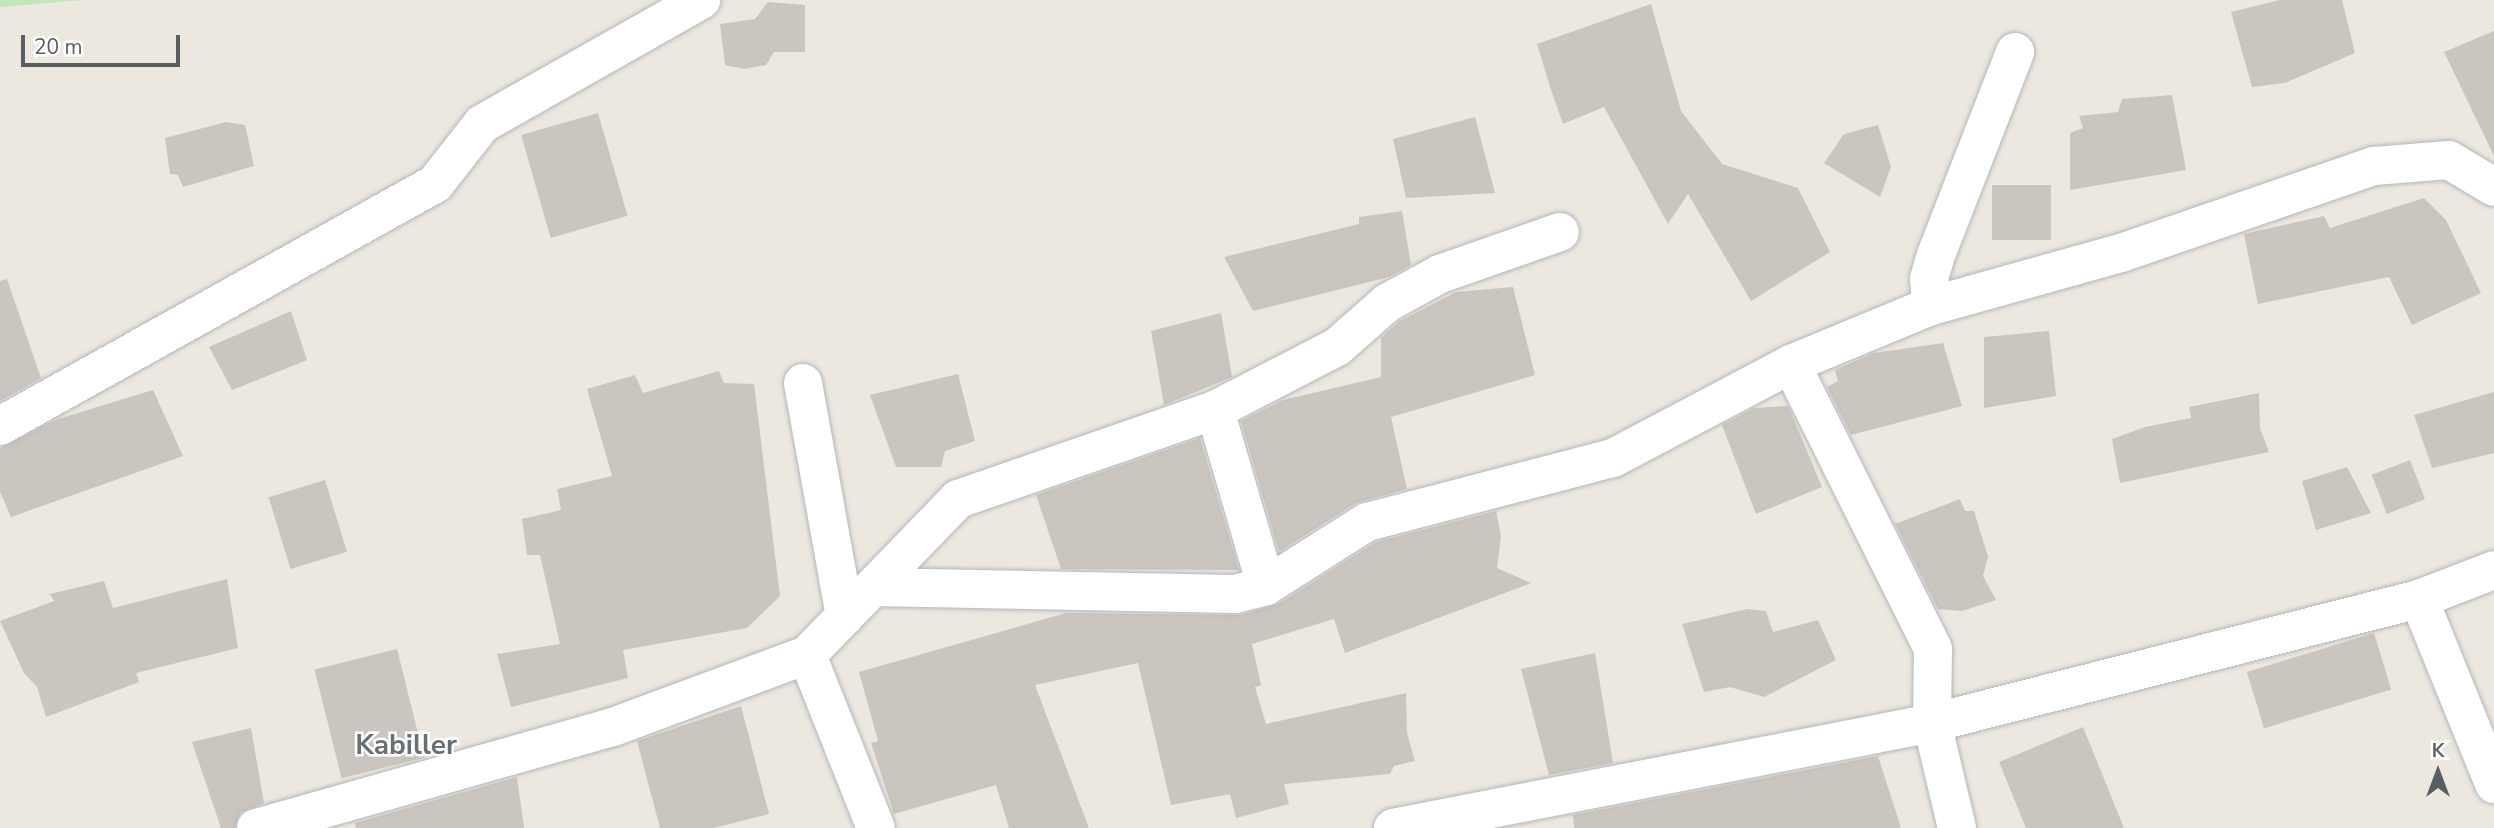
<!DOCTYPE html>
<html>
<head>
<meta charset="utf-8">
<style>
  body { margin:0 }
  #map { position:relative; width:2494px; height:828px; overflow:hidden; background:#ede8df; font-family:"Nunito Sans",sans-serif }
  div>[style] { position:absolute }
  [style*='--x'] { left:calc(var(--x)*1px); top:calc(var(--y)*1px); width:calc(var(--w)*1px); rotate:calc(var(--a)*1deg) }
  .green>* { inset:0; background:#c0e8b8 }
  .building>* { inset:0; background:#cac5be; transform-origin:0 0 }
  .roads { filter:drop-shadow(0 0 2px #b2b7bc) drop-shadow(0 0 2px #b2b7bc) }
  .minor>* { height:38px; margin:-19px; padding:0 19px; transform-origin:19px; border-radius:19px; background:#fff }
  span { translate:-50% -50%; white-space:nowrap; text-align:center; line-height:1.15; -webkit-text-stroke:5px #fff; paint-order:stroke }
  .district-label { font-size:28px; color:#697074; font-weight:700 }
  .north { position:absolute; left:2403px; top:737px; width:70px; height:70px; -webkit-text-stroke:5px #fff; paint-order:stroke; rotate:0deg; font-size:19px; font-weight:700; line-height:28px; text-align:center; color:#585e62 }
  .north::after { content:''; display:block; margin:auto; width:24px; height:32px; background:#585e62; clip-path:polygon(50% 0,100% 100%,50% 72%,0 100%) }
  .scale { position:absolute; left:21px; top:35px; width:159px; height:32px; box-sizing:border-box; border:4px solid #585e62; border-top:0; padding-left:9px; font-size:21px; line-height:24px; white-space:nowrap; color:#585e62; -webkit-text-stroke:5px #fff; paint-order:stroke }
</style>
</head>
<body>
<div id="map">
  <div class="green">
    <div style="clip-path:polygon(0 0,83px 0,0 7px)"></div>
  </div>
  <div class="building">
    <div style="clip-path:polygon(2280px 0,2342px 0,2355px 53px,2285px 83px,2252px 87px,2231px 12px)"></div>
    <div style="clip-path:polygon(768px 2px,805px 5px,805px 52px,774px 52px,766px 65px,744px 69px,725px 65px,720px 24px,755px 19px)"></div>
    <div style="clip-path:polygon(1651px 4px,1681px 111px,1722px 164px,1798px 188px,1830px 252px,1751px 301px,1688px 194px,1668px 224px,1604px 107px,1563px 124px,1551px 90px,1537px 44px)"></div>
    <div style="clip-path:polygon(2494px 31px,2494px 156px,2444px 52px)"></div>
    <div style="clip-path:polygon(2172px 95px,2186px 170px,2070px 190px,2070px 133px,2083px 128px,2079px 116px,2118px 112px,2122px 99px)"></div>
    <div style="left:598px;top:113px;width:107px;height:80px;rotate:74deg"></div>
    <div style="clip-path:polygon(1475px 117px,1495px 193px,1406px 198px,1393px 139px)"></div>
    <div style="clip-path:polygon(226px 122px,245px 125px,254px 166px,183px 187px,178px 175px,170px 174px,165px 138px)"></div>
    <div style="clip-path:polygon(1878px 125px,1891px 167px,1880px 197px,1824px 163px,1844px 134px)"></div>
    <div style="left:2051px;top:185px;width:55px;height:59px;rotate:90deg"></div>
    <div style="clip-path:polygon(2424px 198px,2446px 220px,2481px 293px,2412px 325px,2389px 277px,2258px 304px,2244px 234px,2324px 216px,2330px 228px)"></div>
    <div style="clip-path:polygon(1402px 211px,1411px 265px,1389px 277px,1253px 311px,1224px 257px,1359px 224px,1359px 217px)"></div>
    <div style="clip-path:polygon(7px 279px,41px 378px,0 401px,0 281px)"></div>
    <div style="clip-path:polygon(1513px 287px,1535px 375px,1391px 417px,1407px 489px,1356px 503px,1279px 552px,1241px 421px,1283px 400px,1381px 377px,1381px 338px,1400px 321px,1456px 292px)"></div>
    <div style="clip-path:polygon(291px 311px,307px 360px,232px 390px,209px 347px)"></div>
    <div style="clip-path:polygon(1221px 313px,1232px 377px,1164px 405px,1151px 331px)"></div>
    <div style="clip-path:polygon(2049px 331px,2056px 396px,1984px 408px,1984px 337px)"></div>
    <div style="clip-path:polygon(1943px 343px,1962px 406px,1851px 435px,1827px 387px,1838px 381px,1835px 370px,1874px 353px)"></div>
    <div style="clip-path:polygon(719px 371px,724px 383px,754px 384px,780px 596px,747px 628px,623px 650px,628px 678px,511px 707px,497px 654px,560px 644px,540px 555px,527px 555px,522px 519px,561px 510px,557px 489px,612px 476px,587px 389px,635px 375px,643px 393px)"></div>
    <div style="clip-path:polygon(958px 374px,975px 441px,945px 451px,941px 467px,896px 467px,870px 395px)"></div>
    <div style="clip-path:polygon(153px 390px,183px 456px,11px 517px,0 492px,0 448px,55px 420px)"></div>
    <div style="clip-path:polygon(2494px 392px,2494px 453px,2432px 468px,2414px 415px)"></div>
    <div style="clip-path:polygon(2259px 393px,2260px 428px,2269px 452px,2120px 483px,2112px 439px,2145px 427px,2191px 418px,2189px 407px)"></div>
    <div style="clip-path:polygon(1788px 406px,1822px 487px,1756px 514px,1722px 425px,1754px 408px)"></div>
    <div style="clip-path:polygon(1200px 438px,1239px 570px,1061px 569px,1036px 495px)"></div>
    <div style="left:2410px;top:460px;width:42px;height:41px;rotate:69deg"></div>
    <div style="clip-path:polygon(2347px 467px,2371px 513px,2316px 530px,2302px 481px)"></div>
    <div style="left:325px;top:480px;width:75px;height:59px;rotate:73deg"></div>
    <div style="clip-path:polygon(1960px 499px,1965px 511px,1974px 511px,1988px 557px,1983px 576px,1996px 600px,1962px 611px,1938px 609px,1895px 524px)"></div>
    <div style="clip-path:polygon(1496px 511px,1501px 536px,1497px 568px,1531px 583px,1345px 653px,1334px 619px,1252px 644px,1261px 685px,1255px 687px,1266px 724px,1406px 693px,1407px 733px,1415px 761px,1394px 766px,1390px 774px,1284px 784px,1289px 804px,1236px 818px,1230px 794px,1171px 805px,1138px 663px,1035px 685px,1089px 828px,1009px 828px,996px 785px,894px 814px,871px 743px,878px 741px,859px 672px,1066px 613px,1240px 615px,1278px 604px,1376px 542px)"></div>
    <div style="clip-path:polygon(227px 579px,238px 648px,136px 673px,139px 682px,46px 717px,37px 687px,24px 673px,0 621px,54px 601px,50px 594px,104px 581px,113px 608px)"></div>
    <div style="clip-path:polygon(1747px 609px,1766px 611px,1773px 632px,1818px 620px,1836px 660px,1764px 697px,1730px 687px,1704px 692px,1682px 624px)"></div>
    <div style="left:2374px;top:633px;width:59px;height:133px;rotate:73deg"></div>
    <div style="left:397px;top:649px;width:112px;height:85px;rotate:76deg"></div>
    <div style="clip-path:polygon(1595px 653px,1613px 763px,1549px 775px,1521px 669px)"></div>
    <div style="clip-path:polygon(741px 706px,769px 814px,714px 828px,660px 828px,637px 741px)"></div>
    <div style="clip-path:polygon(2083px 727px,2124px 828px,2026px 828px,1999px 762px)"></div>
    <div style="clip-path:polygon(251px 728px,264px 803px,241px 812px,235px 828px,221px 828px,192px 742px)"></div>
    <div style="clip-path:polygon(1878px 756px,1901px 828px,1574px 828px,1573px 815px)"></div>
    <div style="clip-path:polygon(517px 777px,524px 828px,356px 828px,355px 823px)"></div>
  </div>
  <div class="roads">
    <div class="minor">
      <div style="--x:1931;--y:306;--w:27;--a:-94"></div>
      <div style="--x:1929;--y:279;--w:25;--a:-74"></div>
      <div style="--x:1936;--y:255;--w:218;--a:-68.7"></div>
      <div style="--x:1791;--y:364;--w:318;--a:63.5"></div>
      <div style="--x:1933;--y:649;--w:74;--a:90.8"></div>
      <div style="--x:1932;--y:723;--w:108;--a:76.6"></div>
      <div style="--x:803;--y:383;--w:237;--a:79.8"></div>
      <div style="--x:1215;--y:410;--w:137;--a:-27.3"></div>
      <div style="--x:1337;--y:347;--w:67;--a:-41.3"></div>
      <div style="--x:1387;--y:303;--w:60;--a:-28.7"></div>
      <div style="--x:1440;--y:274;--w:127;--a:-19.3"></div>
      <div style="--x:0;--y:426;--w:498;--a:-29.1"></div>
      <div style="--x:435;--y:184;--w:76;--a:-51.9"></div>
      <div style="--x:482;--y:124;--w:252;--a:-29.5"></div>
      <div style="--x:873;--y:587;--w:362;--a:1.1"></div>
      <div style="--x:1235;--y:594;--w:32;--a:-14"></div>
      <div style="--x:2419;--y:599;--w:200;--a:67.9"></div>
      <div style="--x:807;--y:655;--w:186;--a:68.3"></div>
      <div style="--x:256;--y:828;--w:371;--a:-15.8"></div>
      <div style="--x:613;--y:727;--w:207;--a:-20.4"></div>
      <div style="--x:807;--y:655;--w:217;--a:-45.9"></div>
      <div style="--x:958;--y:499;--w:272;--a:-19.1"></div>
      <div style="--x:1215;--y:410;--w:183;--a:73.8"></div>
      <div style="--x:1266;--y:586;--w:120;--a:-32.4"></div>
      <div style="--x:1367;--y:522;--w:254;--a:-14.6"></div>
      <div style="--x:1613;--y:458;--w:201;--a:-27.8"></div>
      <div style="--x:1791;--y:364;--w:152;--a:-22.5"></div>
      <div style="--x:1931;--y:306;--w:197;--a:-15.6"></div>
      <div style="--x:2121;--y:253;--w:268;--a:-19"></div>
      <div style="--x:2374;--y:166;--w:75;--a:-4.6"></div>
      <div style="--x:2449;--y:160;--w:52;--a:31"></div>
      <div style="--x:1393;--y:828;--w:549;--a:-11.02"></div>
      <div style="--x:1932;--y:723;--w:503;--a:-14.29"></div>
      <div style="--x:2419;--y:599;--w:80;--a:-21.1"></div>
    </div>
  </div>
  <div class="district-label">
    <span style="left:406px;top:745px">Kabiller</span>
  </div>
  <div class="north">K</div>
  <div class="scale">20 m</div>
</div>
</body>
</html>
